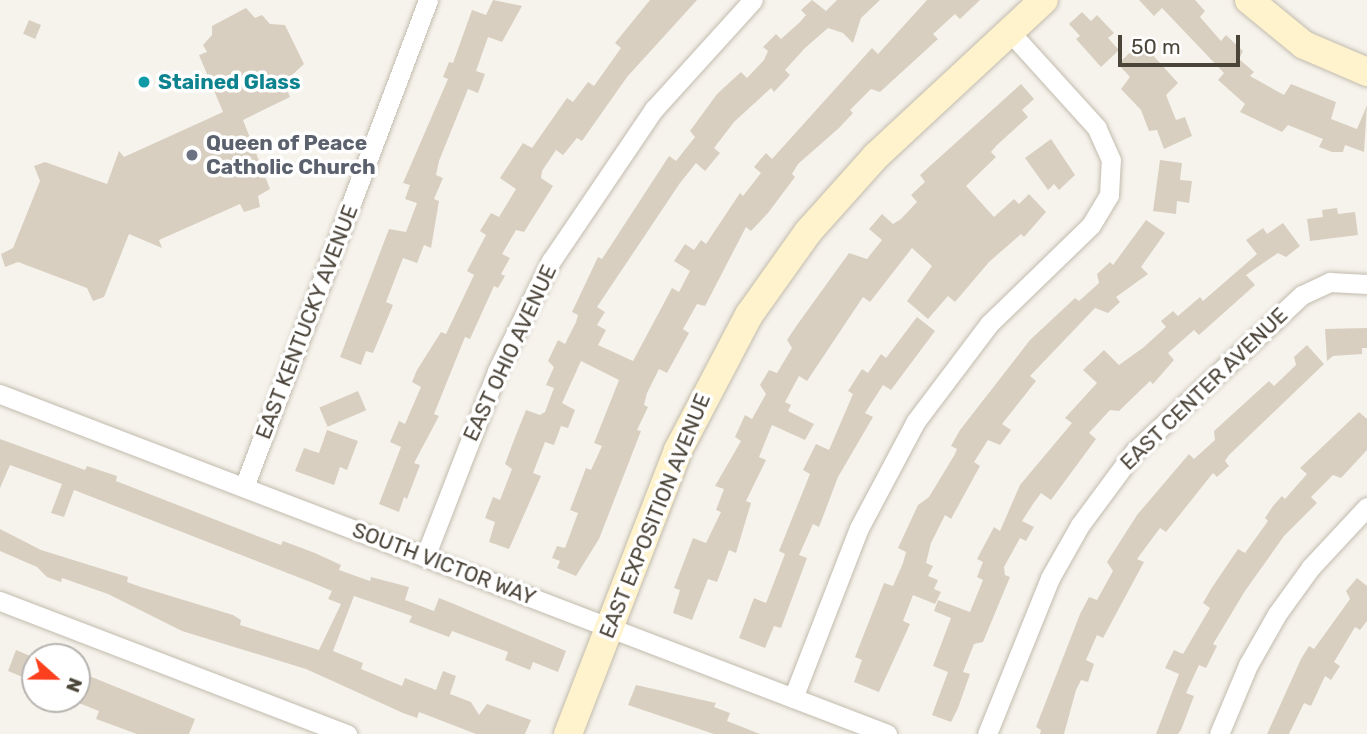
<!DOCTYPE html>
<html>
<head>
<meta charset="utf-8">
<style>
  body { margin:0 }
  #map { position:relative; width:1367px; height:734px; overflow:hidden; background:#f6f3ec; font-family:Rubik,sans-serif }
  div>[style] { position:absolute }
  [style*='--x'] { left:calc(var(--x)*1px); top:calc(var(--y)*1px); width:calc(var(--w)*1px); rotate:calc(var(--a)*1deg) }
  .building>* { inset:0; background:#d8cfc1; transform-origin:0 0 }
  .roads { filter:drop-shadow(0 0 2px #c2bbae) drop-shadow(0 0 2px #c2bbae) }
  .street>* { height:19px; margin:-9.5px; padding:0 9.5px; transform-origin:9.5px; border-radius:9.5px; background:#fff }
  .secondary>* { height:28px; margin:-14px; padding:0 14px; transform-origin:14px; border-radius:14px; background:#fff3cd }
  .dots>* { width:19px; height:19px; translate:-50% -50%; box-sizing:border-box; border:4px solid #fff; border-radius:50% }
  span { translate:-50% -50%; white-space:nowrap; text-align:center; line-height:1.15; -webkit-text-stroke:7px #fff; paint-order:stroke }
  .culture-label { font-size:21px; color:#0d838f; font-weight:700 }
  .left { translate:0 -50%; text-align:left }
  .worship-label { font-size:21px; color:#5b616d; font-weight:700 }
  .street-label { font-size:21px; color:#4b4439 }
  .north { position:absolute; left:21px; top:643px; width:70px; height:70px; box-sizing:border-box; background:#fff; border:2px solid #b7b4b0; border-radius:50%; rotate:111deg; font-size:19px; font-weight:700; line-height:28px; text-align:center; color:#4b4439 }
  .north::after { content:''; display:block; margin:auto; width:24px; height:32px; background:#fc3f1d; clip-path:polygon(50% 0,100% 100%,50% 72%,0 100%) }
  .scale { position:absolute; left:1118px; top:35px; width:122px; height:32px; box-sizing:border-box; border:4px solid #4b4439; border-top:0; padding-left:9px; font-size:21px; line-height:24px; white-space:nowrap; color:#4b4439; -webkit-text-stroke:5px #fff; paint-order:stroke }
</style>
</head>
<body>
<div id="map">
  <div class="building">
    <div style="clip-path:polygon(493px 0,522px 6px,502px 42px,488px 37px,476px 71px,485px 74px,478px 93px,468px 89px,439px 161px,436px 175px,443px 178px,434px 199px,439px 201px,431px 248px,424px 245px,417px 263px,403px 258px,386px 302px,393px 305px,373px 353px,366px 351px,361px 365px,340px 357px,389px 229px,406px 232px,417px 203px,405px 199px,410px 185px,403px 183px,448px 79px,443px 77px,449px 62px,453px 63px,472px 10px,486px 15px)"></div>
    <div style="clip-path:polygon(650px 0,697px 0,627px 77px,582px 141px,577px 138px,563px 155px,556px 150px,542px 171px,541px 178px,553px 186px,524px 232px,516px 230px,502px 254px,510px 258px,501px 274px,505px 276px,498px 288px,494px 286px,470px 339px,465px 337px,434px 414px,439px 416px,414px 463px,420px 465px,407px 499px,404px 497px,399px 512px,379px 504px,401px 447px,390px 442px,399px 421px,405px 424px,421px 387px,412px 382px,417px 370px,441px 332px,446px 334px,474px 275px,467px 271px,486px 235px,480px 231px,491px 213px,499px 217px,516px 189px,500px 178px,523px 143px,532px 148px,567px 98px,573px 102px,588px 82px,594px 86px,621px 48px,615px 43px)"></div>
    <div style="clip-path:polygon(812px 0,826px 11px,837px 0,880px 0,861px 18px,853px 43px,843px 33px,828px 28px,805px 48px,785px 70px,790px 75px,774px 92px,771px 88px,734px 122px,714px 148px,720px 153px,705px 171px,696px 163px,680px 183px,597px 307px,605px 312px,597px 325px,606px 330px,598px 345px,633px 361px,672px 288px,679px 292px,690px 271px,674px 261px,685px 244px,694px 250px,701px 240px,706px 244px,740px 193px,743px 196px,761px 173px,754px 167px,766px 153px,772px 159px,872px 48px,878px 54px,927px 0,980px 0,960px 19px,955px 14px,933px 34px,938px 39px,880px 92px,871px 89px,850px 110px,853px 113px,839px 128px,798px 164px,792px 174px,795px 177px,768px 213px,751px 231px,746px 227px,705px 306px,697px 304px,683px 329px,689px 333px,667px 373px,659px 369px,647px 393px,644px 405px,648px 407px,637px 430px,641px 431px,599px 539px,576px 576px,557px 568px,560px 561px,552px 558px,557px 546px,565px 548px,578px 513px,570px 510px,586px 468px,591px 470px,602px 446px,594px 443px,619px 380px,581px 361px,562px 403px,575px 410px,568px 428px,561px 426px,554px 445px,545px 442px,533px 473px,541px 476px,509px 549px,489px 542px,495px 522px,485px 518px,493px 497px,500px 500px,512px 469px,505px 464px,514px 440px,526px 410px,540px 415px,545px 412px,554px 388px,546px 385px,554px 367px,548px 361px,558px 340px,565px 344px,576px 322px,578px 315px,572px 312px,598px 257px,602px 259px,669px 156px,676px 161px,695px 137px,690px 131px,717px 94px,741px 72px,747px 78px,764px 60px,768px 51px,763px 47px,776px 34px,781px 39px,800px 22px,806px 15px,801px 10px)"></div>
    <div style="clip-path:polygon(1139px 0,1195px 0,1205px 11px,1200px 17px,1221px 41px,1226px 35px,1243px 51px,1239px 59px,1254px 72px,1250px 76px,1284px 95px,1291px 84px,1336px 102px,1331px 119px,1357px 129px,1367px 105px,1364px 152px,1345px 145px,1343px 152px,1332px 152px,1319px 147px,1323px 139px,1288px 125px,1282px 132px,1240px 112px,1245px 104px,1218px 80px,1224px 73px,1162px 8px,1154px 16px)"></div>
    <div style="clip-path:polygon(246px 8px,255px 18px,262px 15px,270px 24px,285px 25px,304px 64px,292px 75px,296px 82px,287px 90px,290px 97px,243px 120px,270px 189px,258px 196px,260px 207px,244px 212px,240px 204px,159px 240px,162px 248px,129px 234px,104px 297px,93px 301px,87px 288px,18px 262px,5px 267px,1px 254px,13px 248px,40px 181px,34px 166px,45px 162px,107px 184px,119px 151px,124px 157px,223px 112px,199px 55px,207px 52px,203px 45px,212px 35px,212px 26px)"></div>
    <div style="clip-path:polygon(1082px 12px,1091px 21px,1097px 15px,1114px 33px,1108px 38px,1119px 50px,1101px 67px,1076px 39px,1080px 36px,1069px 24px)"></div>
    <div style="left:29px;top:20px;width:13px;height:15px;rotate:23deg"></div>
    <div style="clip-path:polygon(1141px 42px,1178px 83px,1166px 95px,1176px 120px,1185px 117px,1192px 136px,1164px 149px,1157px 130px,1149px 131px,1141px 110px,1121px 89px,1130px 77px,1118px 64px)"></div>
    <div style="clip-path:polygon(1021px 84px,1034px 99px,1022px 110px,1028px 117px,997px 145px,991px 152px,996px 157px,966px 186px,994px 217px,1014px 199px,1019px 204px,1029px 194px,1046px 212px,1024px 237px,1021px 234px,989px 262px,955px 302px,948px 296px,928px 319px,907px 301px,932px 266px,912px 248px,870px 302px,863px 297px,807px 381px,799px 376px,785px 402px,791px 405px,788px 411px,814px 424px,805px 440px,772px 425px,759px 457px,766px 460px,746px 501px,751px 503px,736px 553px,729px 550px,717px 582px,708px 579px,692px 620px,673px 613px,680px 590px,674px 588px,693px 538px,706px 543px,721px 512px,716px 510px,724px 489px,715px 486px,741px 441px,735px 437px,745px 415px,752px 419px,766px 394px,760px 385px,769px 370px,777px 373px,792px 348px,787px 340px,797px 325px,849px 253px,867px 259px,882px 240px,869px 229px,882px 214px,893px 224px,901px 219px,917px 202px,911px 195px,925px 182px,920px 175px)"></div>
    <div style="clip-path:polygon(1051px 139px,1075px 175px,1059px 190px,1054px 184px,1048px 190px,1025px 158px)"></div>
    <div style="clip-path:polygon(1160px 160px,1182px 163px,1180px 180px,1192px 181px,1189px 203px,1177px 201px,1176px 214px,1153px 211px)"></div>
    <div style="clip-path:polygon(1337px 208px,1338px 214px,1355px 212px,1358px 235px,1310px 241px,1307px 219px,1323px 217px,1322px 210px)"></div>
    <div style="clip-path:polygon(1146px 220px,1165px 233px,1141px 267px,1148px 274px,1116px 297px,1120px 302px,1108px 313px,1095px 308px,1030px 376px,1036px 381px,1002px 424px,1011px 430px,1000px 445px,988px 440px,974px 462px,980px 466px,951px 519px,945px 515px,931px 543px,926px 563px,933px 566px,928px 576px,938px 580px,934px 589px,941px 592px,935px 604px,913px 595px,903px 621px,910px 624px,879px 692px,854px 682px,862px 660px,855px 657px,884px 583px,893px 586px,903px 563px,906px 552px,898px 548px,918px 505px,929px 497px,955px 454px,957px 449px,951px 446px,960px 430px,1030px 340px,1075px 298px,1079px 301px,1099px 283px,1097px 274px,1110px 262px,1113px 265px)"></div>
    <div style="clip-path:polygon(1283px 223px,1300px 246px,1286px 257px,1278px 253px,1246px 275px,1255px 285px,1199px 335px,1194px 330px,1168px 353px,1174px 360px,1153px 384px,1150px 381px,1119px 411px,1110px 410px,1089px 433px,1096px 439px,1051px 500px,1041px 493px,1033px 504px,1022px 521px,1034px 527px,1026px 541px,1020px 538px,1004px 567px,1005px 575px,1010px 577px,983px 642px,974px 644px,963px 672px,970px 674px,958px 708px,951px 722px,932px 715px,948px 672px,933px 666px,951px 618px,934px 611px,938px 600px,970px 612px,983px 580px,977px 577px,983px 562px,977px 559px,994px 527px,1000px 531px,1020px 485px,1072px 423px,1065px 418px,1097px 383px,1083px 370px,1104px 350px,1119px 365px,1144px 347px,1166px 327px,1161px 321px,1173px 311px,1178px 316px,1200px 297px,1203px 301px,1257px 254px,1246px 240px,1263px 228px,1267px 234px)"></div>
    <div style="clip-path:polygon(917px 317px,935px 331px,891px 390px,883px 385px,865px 413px,873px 417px,838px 477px,819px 527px,813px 524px,799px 555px,807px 558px,781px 628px,774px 626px,765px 648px,739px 638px,754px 598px,766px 603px,785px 554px,779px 551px,810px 474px,803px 470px,816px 444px,829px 450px,853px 394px,848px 391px,862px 369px,868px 373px,881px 354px,886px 358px)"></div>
    <div style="clip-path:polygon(1367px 328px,1367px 348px,1362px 348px,1362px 354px,1333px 356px,1327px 361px,1325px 329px)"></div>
    <div style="clip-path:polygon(1307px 345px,1324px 364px,1229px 455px,1225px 461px,1229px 466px,1217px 477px,1213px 473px,1166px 532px,1160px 528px,1137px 559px,1144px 562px,1103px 638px,1097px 635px,1086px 660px,1094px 664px,1088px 682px,1081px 680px,1076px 690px,1064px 734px,1040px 734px,1041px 730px,1036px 727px,1080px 614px,1089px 597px,1097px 600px,1113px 571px,1107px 562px,1137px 515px,1189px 454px,1194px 459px,1215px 440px,1214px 431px,1269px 381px,1274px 386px,1296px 365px,1294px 357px)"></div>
    <div style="left:358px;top:391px;width:21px;height:42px;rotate:67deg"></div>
    <div style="clip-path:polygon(1359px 412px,1367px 419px,1367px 450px,1341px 478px,1333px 475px,1311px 497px,1317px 503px,1284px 536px,1245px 591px,1213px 644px,1217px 646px,1206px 668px,1199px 665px,1186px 693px,1194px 696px,1181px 730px,1178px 734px,1156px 734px,1179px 674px,1165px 668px,1174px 650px,1183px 654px,1210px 608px,1203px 603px,1211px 589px,1238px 549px,1245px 553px,1268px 521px,1265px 518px,1273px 506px,1282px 496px,1285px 499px,1307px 474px,1300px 468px)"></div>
    <div style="clip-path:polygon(327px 430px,358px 441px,347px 470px,340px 467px,334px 485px,295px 471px,304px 448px,319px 453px)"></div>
    <div style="clip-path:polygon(0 439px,85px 470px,87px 466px,117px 476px,116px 481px,270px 541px,281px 545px,283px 541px,315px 553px,341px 565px,339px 570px,370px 581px,371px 577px,409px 587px,405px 600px,434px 611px,439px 598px,454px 604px,566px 651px,558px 672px,533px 662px,530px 670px,505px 660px,508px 652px,452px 631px,449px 637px,409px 622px,412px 616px,354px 596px,333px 651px,363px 663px,361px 669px,402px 686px,405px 678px,436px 690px,443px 671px,456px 676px,450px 694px,471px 702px,479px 715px,487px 704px,531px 720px,525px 734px,476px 734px,419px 712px,417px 718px,403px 713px,306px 669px,182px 631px,108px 594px,62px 578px,61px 582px,47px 577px,37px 567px,0 551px,0 529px,41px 550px,128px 577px,127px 582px,141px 587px,233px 615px,241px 620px,240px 625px,319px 650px,341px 604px,328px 599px,332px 591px,313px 583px,74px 490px,64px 517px,51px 513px,62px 484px,10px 465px,0 488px)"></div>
    <div style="clip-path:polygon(1357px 578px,1367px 586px,1367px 621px,1360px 630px,1355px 627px,1334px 662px,1340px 666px,1331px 680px,1325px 676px,1311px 706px,1304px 703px,1289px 734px,1267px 734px,1301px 659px,1309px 646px,1314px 649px,1350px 599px,1346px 591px)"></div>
    <div style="clip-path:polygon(16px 650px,35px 658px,35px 682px,8px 671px)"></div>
    <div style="clip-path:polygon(77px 671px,195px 719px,189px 734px,137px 734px,96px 719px,99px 711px,71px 700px,79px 699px)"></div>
    <div style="clip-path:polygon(636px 685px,716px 703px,714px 707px,730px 713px,727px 721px,760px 734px,714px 734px,628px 705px)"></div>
  </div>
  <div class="roads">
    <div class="street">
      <div style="--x:0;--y:394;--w:950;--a:20.97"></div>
      <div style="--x:244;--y:487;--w:521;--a:-69.3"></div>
      <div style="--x:425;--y:557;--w:199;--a:-68.8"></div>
      <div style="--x:497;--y:371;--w:123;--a:-63.9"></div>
      <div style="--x:551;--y:261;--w:184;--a:-55.9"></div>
      <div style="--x:654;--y:109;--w:147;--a:-47.8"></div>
      <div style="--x:0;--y:601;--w:372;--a:21"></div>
      <div style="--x:793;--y:698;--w:182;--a:-68.8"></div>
      <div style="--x:859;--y:528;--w:121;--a:-62"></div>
      <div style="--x:916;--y:421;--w:121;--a:-53"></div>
      <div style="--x:989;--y:324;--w:142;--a:-44.1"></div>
      <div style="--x:1091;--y:225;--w:35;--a:-59"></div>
      <div style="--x:1109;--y:195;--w:35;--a:-87"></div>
      <div style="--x:1111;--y:160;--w:35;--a:-114"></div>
      <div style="--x:1097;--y:128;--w:131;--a:-132.2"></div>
      <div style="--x:987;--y:734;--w:168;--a:-68"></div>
      <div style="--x:1050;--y:578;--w:61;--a:-60.5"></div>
      <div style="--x:1080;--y:525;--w:91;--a:-53.5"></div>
      <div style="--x:1134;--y:452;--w:230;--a:-43.1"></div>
      <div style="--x:1302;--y:295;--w:31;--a:-25"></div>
      <div style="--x:1330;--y:282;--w:37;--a:3"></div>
      <div style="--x:1219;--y:734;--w:75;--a:-67.2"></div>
      <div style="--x:1248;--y:665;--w:59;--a:-60.4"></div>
      <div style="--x:1277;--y:614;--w:58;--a:-54.1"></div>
      <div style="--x:1311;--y:567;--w:82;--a:-47"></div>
    </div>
    <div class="secondary">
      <div style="--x:1249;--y:0;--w:71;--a:39.3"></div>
      <div style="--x:1304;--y:45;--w:69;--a:23.2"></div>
      <div style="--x:568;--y:734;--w:305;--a:-68.8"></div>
      <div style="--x:678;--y:450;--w:153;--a:-62.3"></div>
      <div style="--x:749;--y:315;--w:102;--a:-54.6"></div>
      <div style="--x:808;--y:232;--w:102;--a:-48.2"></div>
      <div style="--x:876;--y:156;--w:229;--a:-42.9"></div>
    </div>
  </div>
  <div class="dots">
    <div style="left:144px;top:82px;background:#0f9aa8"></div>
    <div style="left:192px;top:155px;background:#6b7280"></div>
  </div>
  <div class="culture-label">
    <span class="left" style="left:158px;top:82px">Stained Glass</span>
  </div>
  <div class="worship-label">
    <span class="left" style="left:206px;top:155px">Queen of Peace<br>Catholic Church</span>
  </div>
  <div class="street-label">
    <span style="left:307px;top:322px;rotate:-69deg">EAST KENTUCKY AVENUE</span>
    <span style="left:510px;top:353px;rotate:-65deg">EAST OHIO AVENUE</span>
    <span style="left:1204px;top:389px;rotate:-44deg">EAST CENTER AVENUE</span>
    <span style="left:655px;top:516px;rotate:-68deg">EAST EXPOSITION AVENUE</span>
    <span style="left:444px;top:564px;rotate:21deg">SOUTH VICTOR WAY</span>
  </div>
  <div class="north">N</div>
  <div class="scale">50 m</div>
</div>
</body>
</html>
